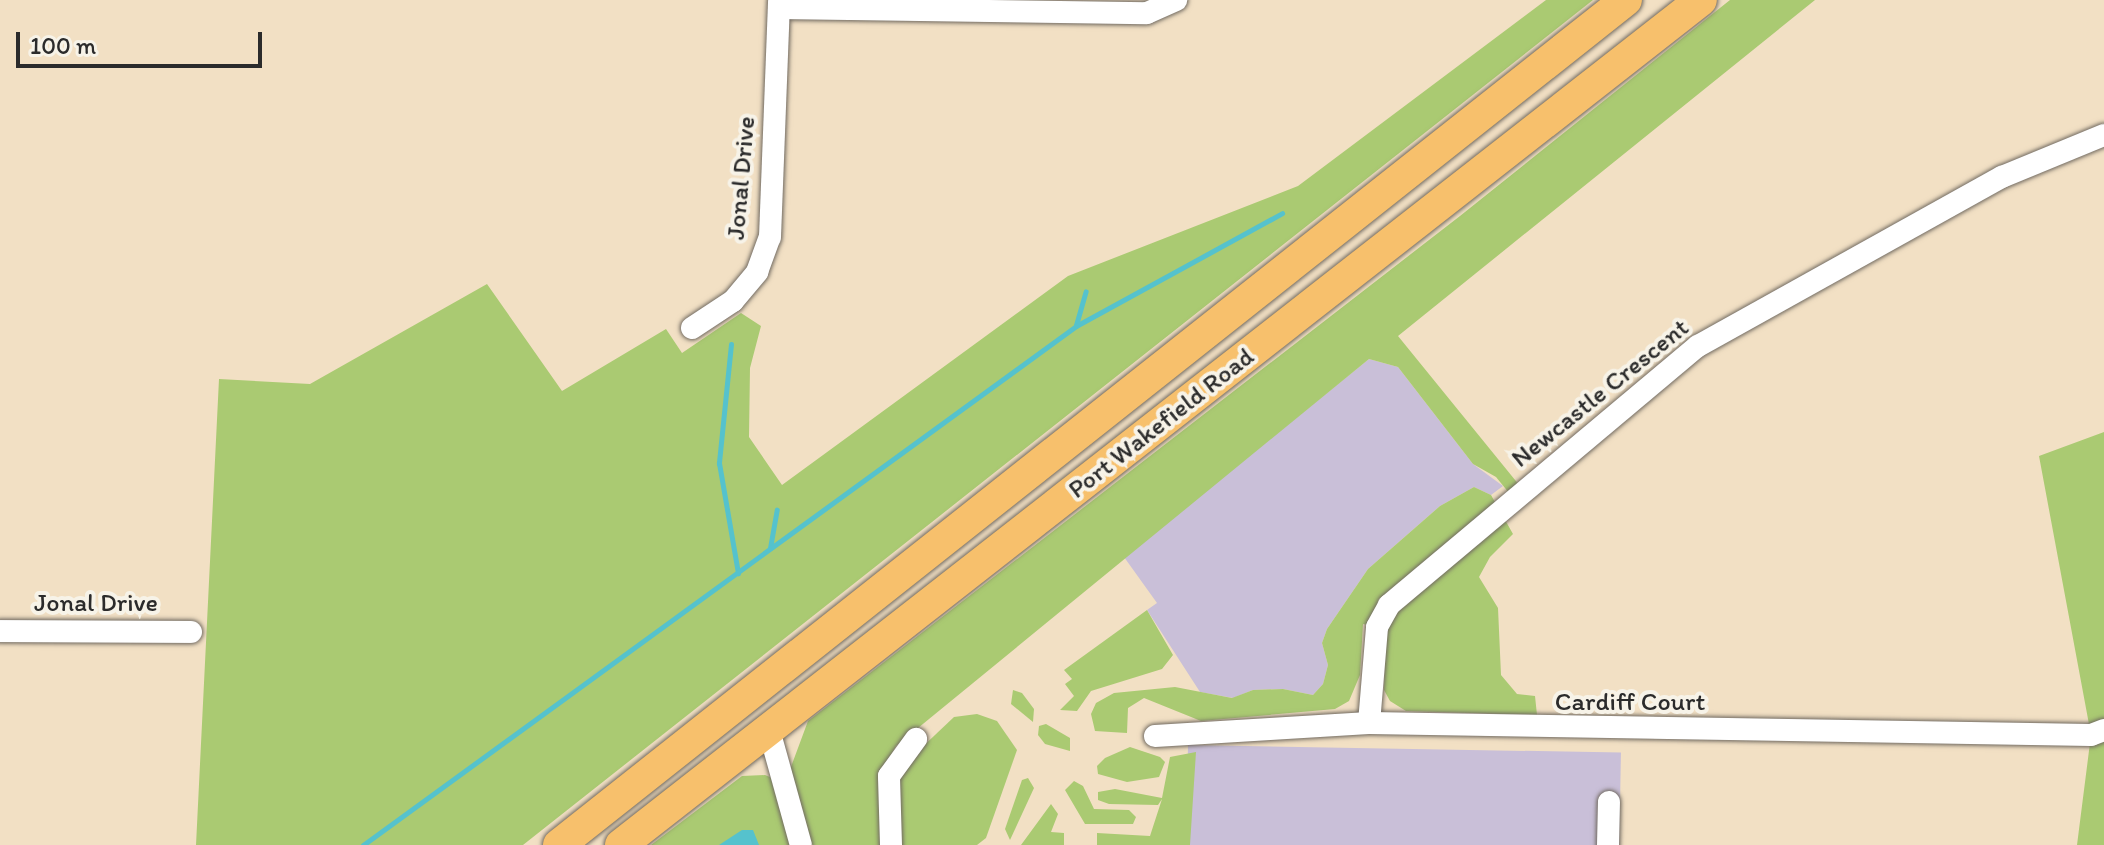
<!DOCTYPE html>
<html>
<head>
<meta charset="utf-8">
<style>
  body { margin:0 }
  #map { position:relative; width:2104px; height:845px; overflow:hidden; background:#f2e0c4; font-family:Itim,sans-serif }
  div>[style] { position:absolute }
  [style*='--x'] { left:calc(var(--x)*1px); top:calc(var(--y)*1px); width:calc(var(--w)*1px); rotate:calc(var(--a)*1deg) }
  .industrial>* { inset:0; background:#c9bfd8; transform-origin:0 0 }
  .green>* { inset:0; background:#aaca72 }
  .water>* { inset:0; background:#55c2cd }
  .stream>* { height:5px; margin:-2.5px; padding:0 2.5px; transform-origin:2.5px; border-radius:2.5px; background:#55c2cd }
  .roads { filter:drop-shadow(0 0 2px #716a61) drop-shadow(0 0 2px #716a61) }
  .minor>* { height:22px; margin:-11px; padding:0 11px; transform-origin:11px; border-radius:11px; background:#fff }
  .highway>* { height:32px; margin:-16px; padding:0 16px; transform-origin:16px; border-radius:16px; background:#f7c06c }
  span { translate:-50% -50%; white-space:nowrap; text-align:center; line-height:1.15; -webkit-text-stroke:8px #f7f3e8; paint-order:stroke }
  .street-label { font-size:26px; color:#2b2b2b }
  .scale { position:absolute; left:16px; top:32px; width:246px; height:36px; box-sizing:border-box; border:4px solid #2b2b2b; border-top:0; padding-left:10px; font-size:24px; line-height:28px; white-space:nowrap; color:#2b2b2b; -webkit-text-stroke:6px #f7f3e8; paint-order:stroke }
</style>
</head>
<body>
<div id="map">
  <div class="industrial">
    <div style="clip-path:polygon(1369px 359px,1398px 367px,1473px 464px,1503px 486px,1491px 495px,1474px 487px,1440px 506px,1368px 569px,1327px 629px,1322px 643px,1328px 665px,1323px 684px,1313px 695px,1283px 689px,1253px 690px,1233px 698px,1200px 692px,1147px 610px,1157px 603px,1124px 557px)"></div>
    <div style="left:1188px;top:745px;width:433px;height:100px;rotate:1deg"></div>
  </div>
  <div class="green">
    <div style="clip-path:polygon(1546px 0,1593px 0,523px 845px,196px 845px,219px 379px,310px 384px,487px 284px,562px 391px,666px 329px,682px 353px,741px 313px,761px 326px,750px 368px,749px 437px,782px 485px,1068px 276px,1298px 186px)"></div>
    <div style="clip-path:polygon(1730px 0,1815px 0,1398px 336px,1524px 491px,1514px 499px,1496px 477px,1473px 464px,1398px 367px,1369px 359px,896px 746px,886px 764px,883px 845px,651px 845px,742px 776px,765px 775px,785px 783px,808px 721px,1460px 216px)"></div>
    <div style="clip-path:polygon(2104px 432px,2104px 845px,2077px 845px,2091px 735px,2039px 456px)"></div>
    <div style="clip-path:polygon(1474px 487px,1491px 495px,1513px 534px,1490px 557px,1479px 577px,1498px 608px,1501px 675px,1517px 694px,1535px 696px,1537px 715px,1406px 711px,1390px 701px,1384px 690px,1385px 647px,1377px 627px,1363px 624px,1360px 675px,1349px 701px,1335px 709px,1201px 721px,1144px 698px,1128px 708px,1127px 733px,1095px 731px,1091px 714px,1096px 703px,1114px 693px,1175px 687px,1232px 698px,1253px 690px,1283px 689px,1313px 695px,1323px 684px,1328px 665px,1322px 643px,1327px 629px,1368px 569px,1440px 506px)"></div>
    <div style="clip-path:polygon(1147px 610px,1173px 655px,1162px 669px,1091px 691px,1077px 711px,1060px 710px,1074px 696px,1065px 684px,1072px 679px,1064px 670px)"></div>
    <div style="clip-path:polygon(1013px 690px,1022px 693px,1034px 709px,1033px 722px,1011px 704px)"></div>
    <div style="clip-path:polygon(977px 714px,997px 721px,1017px 750px,986px 838px,977px 845px,896px 845px,898px 770px,954px 717px)"></div>
    <div style="clip-path:polygon(1046px 724px,1070px 738px,1070px 751px,1045px 744px,1038px 735px,1039px 726px)"></div>
    <div style="clip-path:polygon(1130px 747px,1160px 757px,1165px 762px,1159px 777px,1127px 782px,1098px 774px,1097px 766px,1105px 758px)"></div>
    <div style="clip-path:polygon(1196px 752px,1190px 845px,1097px 845px,1097px 833px,1150px 836px,1162px 799px,1158px 805px,1109px 804px,1098px 800px,1098px 792px,1115px 789px,1162px 798px,1170px 757px)"></div>
    <div style="clip-path:polygon(1028px 778px,1034px 788px,1010px 840px,1005px 829px,1022px 780px)"></div>
    <div style="clip-path:polygon(1074px 781px,1083px 786px,1094px 809px,1129px 810px,1136px 817px,1133px 824px,1085px 824px,1065px 790px)"></div>
    <div style="clip-path:polygon(1051px 804px,1058px 814px,1051px 832px,1064px 833px,1064px 845px,1021px 845px)"></div>
  </div>
  <div class="water">
    <div style="clip-path:polygon(742px 830px,753px 830px,759px 845px,719px 845px)"></div>
  </div>
  <div class="stream">
    <div style="--x:1076;--y:325;--w:35;--a:-74"></div>
    <div style="--x:731;--y:344;--w:120;--a:95.8"></div>
    <div style="--x:719;--y:463;--w:112;--a:80.2"></div>
    <div style="--x:770;--y:548;--w:39;--a:-80"></div>
    <div style="--x:363;--y:845;--w:882;--a:-36.05"></div>
    <div style="--x:1076;--y:326;--w:235;--a:-28.7"></div>
  </div>
  <div class="roads">
    <div class="minor">
      <div style="--x:779;--y:8;--w:368;--a:0.8"></div>
      <div style="--x:1147;--y:13;--w:32;--a:-24"></div>
      <div style="--x:692;--y:328;--w:49;--a:-33.4"></div>
      <div style="--x:733;--y:301;--w:38;--a:-50"></div>
      <div style="--x:757;--y:272;--w:37;--a:-70"></div>
      <div style="--x:770;--y:237;--w:237;--a:-87.8"></div>
      <div style="--x:0;--y:631;--w:191;--a:0.3"></div>
      <div style="--x:1369;--y:723;--w:96;--a:-85.2"></div>
      <div style="--x:1377;--y:627;--w:25;--a:-61"></div>
      <div style="--x:1389;--y:605;--w:403;--a:-40"></div>
      <div style="--x:1698;--y:346;--w:348;--a:-29.1"></div>
      <div style="--x:2002;--y:177;--w:110;--a:-22.4"></div>
      <div style="--x:769;--y:730;--w:119;--a:74.5"></div>
      <div style="--x:1155;--y:736;--w:214;--a:-3.5"></div>
      <div style="--x:1369;--y:723;--w:722;--a:0.95"></div>
      <div style="--x:2091;--y:735;--w:14;--a:-21"></div>
      <div style="--x:891;--y:845;--w:69;--a:-91.7"></div>
      <div style="--x:889;--y:776;--w:46;--a:-53.9"></div>
      <div style="--x:1608;--y:845;--w:43;--a:-88.7"></div>
    </div>
    <div class="highway">
      <div style="--x:559;--y:845;--w:1361;--a:-38.38"></div>
      <div style="--x:621;--y:845;--w:1371;--a:-38.04"></div>
    </div>
  </div>
  <div class="street-label">
    <span style="left:741px;top:178px;rotate:-85deg">Jonal Drive</span>
    <span style="left:1600px;top:393px;rotate:-39deg">Newcastle Crescent</span>
    <span style="left:1161px;top:423px;rotate:-38deg">Port Wakefield Road</span>
    <span style="left:96px;top:603px">Jonal Drive</span>
    <span style="left:1630px;top:702px">Cardiff Court</span>
  </div>
  <div class="scale">100 m</div>
</div>
</body>
</html>
